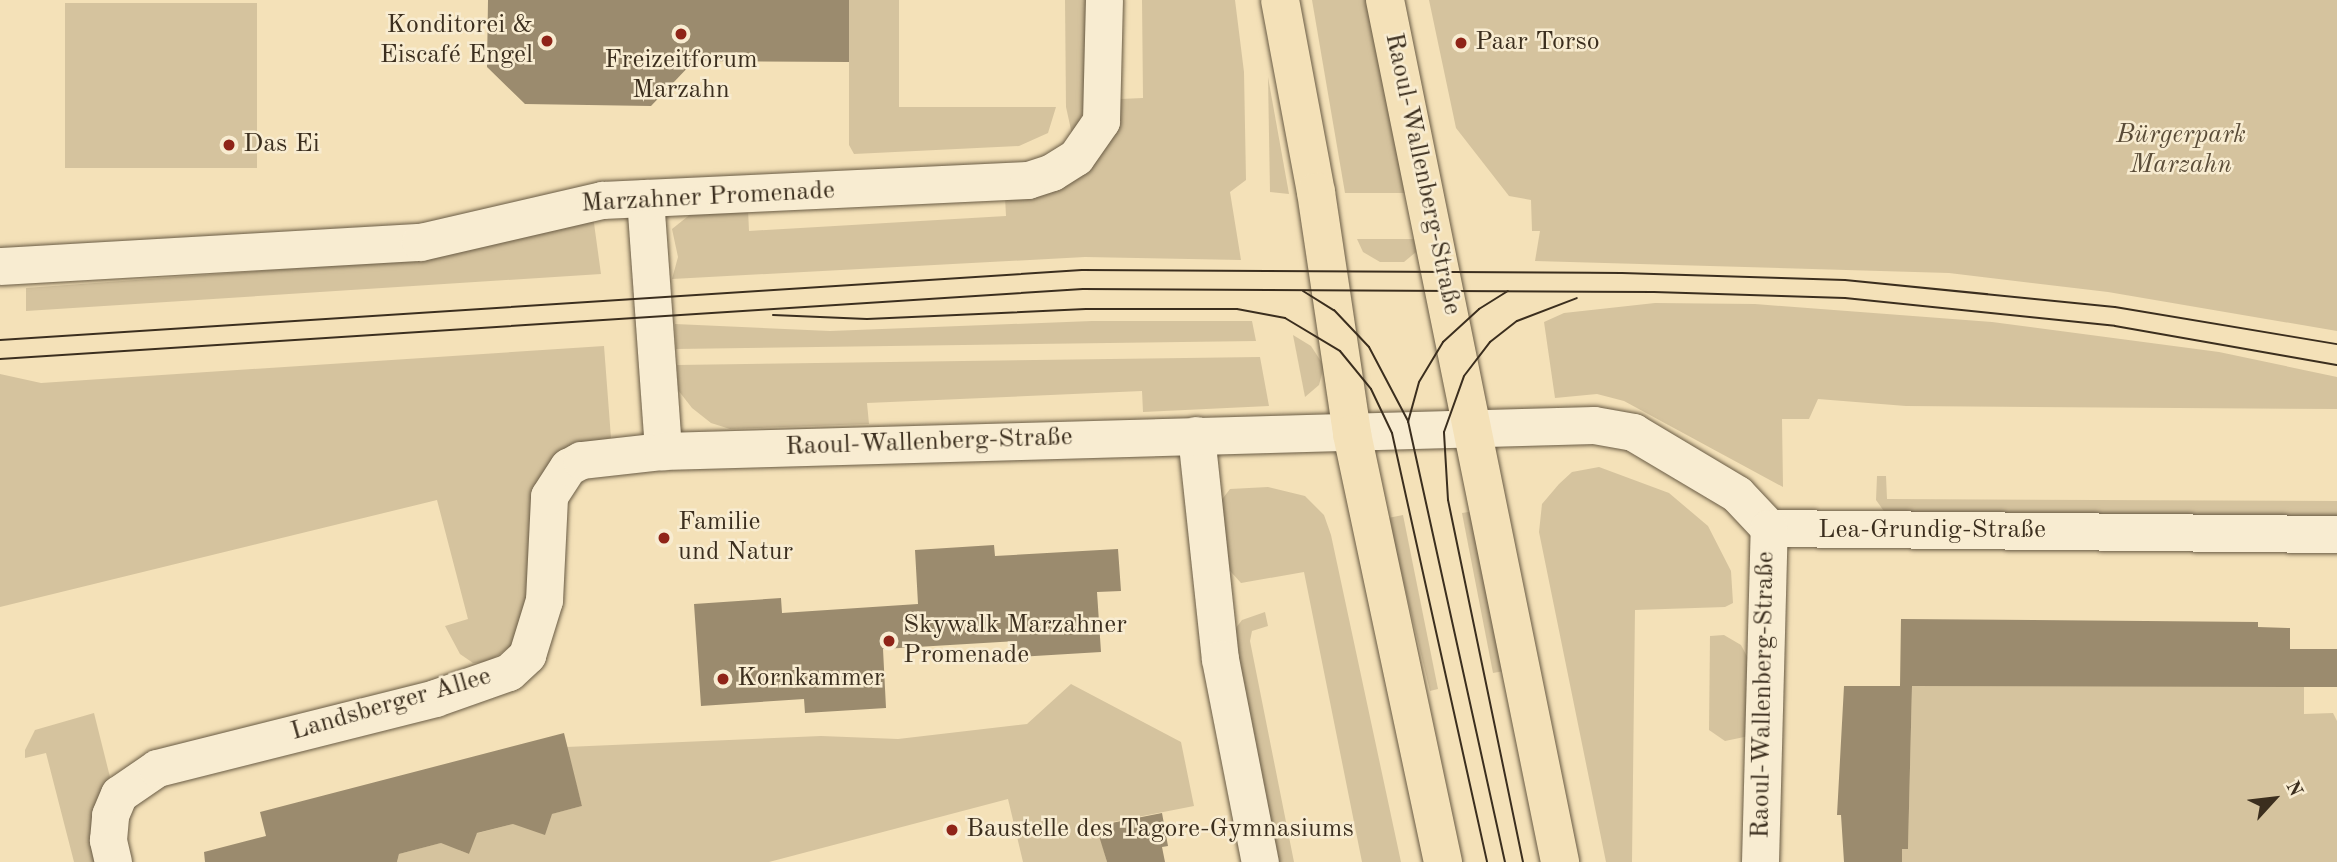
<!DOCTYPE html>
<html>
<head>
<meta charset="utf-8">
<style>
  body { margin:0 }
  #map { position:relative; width:2337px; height:862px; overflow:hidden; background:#f4e1b8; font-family:"Old Standard TT",serif }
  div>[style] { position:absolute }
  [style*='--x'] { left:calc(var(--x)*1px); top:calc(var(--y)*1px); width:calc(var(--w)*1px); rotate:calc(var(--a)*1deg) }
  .green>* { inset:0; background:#d5c39e; transform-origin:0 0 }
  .building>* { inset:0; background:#9b8b6e }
  .roads { filter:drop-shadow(0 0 2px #695b44) drop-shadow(0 0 2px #695b44) }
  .minor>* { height:37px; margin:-18.5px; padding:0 18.5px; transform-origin:18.5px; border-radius:18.5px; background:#f8ecd1 }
  .major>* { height:38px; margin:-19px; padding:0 19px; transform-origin:19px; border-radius:19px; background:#f4e1b8 }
  .tram>* { height:2px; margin:-1px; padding:0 1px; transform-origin:1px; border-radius:1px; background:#3b2e1e }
  .dots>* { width:19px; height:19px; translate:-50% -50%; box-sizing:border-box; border:4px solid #f8ecd1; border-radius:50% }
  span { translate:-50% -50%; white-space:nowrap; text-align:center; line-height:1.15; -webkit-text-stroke:5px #f8ecd1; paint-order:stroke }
  .poi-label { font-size:26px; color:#3b2e1e }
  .right { translate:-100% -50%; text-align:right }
  .left { translate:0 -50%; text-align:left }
  .park-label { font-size:26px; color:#5a4c38; font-style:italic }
  .street-label { font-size:26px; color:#3b2e1e }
  .north { position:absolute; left:2239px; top:764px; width:70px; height:70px; -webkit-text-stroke:5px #f8ecd1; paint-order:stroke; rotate:63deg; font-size:19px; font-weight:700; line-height:28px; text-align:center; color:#3b2e1e }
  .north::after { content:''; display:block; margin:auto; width:24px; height:32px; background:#3b2e1e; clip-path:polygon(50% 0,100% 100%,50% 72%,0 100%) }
</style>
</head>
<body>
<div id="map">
  <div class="green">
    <div style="clip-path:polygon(849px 0,899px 0,899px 107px,1056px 107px,1048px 133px,1019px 146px,854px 154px,849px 145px)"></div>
    <div style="clip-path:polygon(1065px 0,1086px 0,1088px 98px,1073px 139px,1066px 107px)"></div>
    <div style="clip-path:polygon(1142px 0,1235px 0,1244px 72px,1246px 180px,1230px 192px,1241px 260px,1085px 257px,672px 279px,678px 257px,672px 229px,692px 213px,748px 209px,749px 231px,1006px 216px,1005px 197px,1118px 118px,1120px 99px,1143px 98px)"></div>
    <div style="clip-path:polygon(1312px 0,1367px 0,1405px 193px,1345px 193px)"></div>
    <div style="clip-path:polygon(1429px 0,2337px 0,2337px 331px,2108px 292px,1949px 273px,1535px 261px,1540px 231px,1532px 231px,1531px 200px,1509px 196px,1456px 128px)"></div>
    <div style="left:257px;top:3px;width:165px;height:192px;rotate:90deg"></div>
    <div style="clip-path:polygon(1268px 77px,1289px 194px,1270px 192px)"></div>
    <div style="clip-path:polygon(593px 216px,601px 274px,26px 311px,26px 288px,409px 260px)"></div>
    <div style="clip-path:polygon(1357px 239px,1414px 239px,1416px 252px,1404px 262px,1380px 262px,1363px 252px)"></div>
    <div style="clip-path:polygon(1655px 303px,1755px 304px,1992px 322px,2219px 352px,2337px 377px,2337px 409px,1906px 406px,1818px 399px,1809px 419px,1782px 419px,1783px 487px,1624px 401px,1597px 394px,1555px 398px,1544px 322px,1564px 313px)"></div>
    <div style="clip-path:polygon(1092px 321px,1252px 321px,1256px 341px,676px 349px,675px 324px,830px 331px)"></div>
    <div style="clip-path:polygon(1293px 335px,1311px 346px,1324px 366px,1319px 385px,1305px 397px)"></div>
    <div style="clip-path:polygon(604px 346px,611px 438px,578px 445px,521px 622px,511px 646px,488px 662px,473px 663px,460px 654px,445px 626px,468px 619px,437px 500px,0 607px,0 374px,41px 383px)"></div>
    <div style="clip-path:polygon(1260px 357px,1269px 406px,1143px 412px,1142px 391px,867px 403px,869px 424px,730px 429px,711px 423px,692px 408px,678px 390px,677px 365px)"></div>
    <div style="clip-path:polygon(1599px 467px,1669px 493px,1708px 526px,1731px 571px,1733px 603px,1725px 607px,1635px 610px,1632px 862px,1606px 862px,1539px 532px,1542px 504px,1559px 484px,1572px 472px)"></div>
    <div style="clip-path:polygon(1877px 476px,1886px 476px,1887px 499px,2337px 501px,2337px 523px,1886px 514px,1876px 500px)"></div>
    <div style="clip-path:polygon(1268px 487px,1305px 496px,1324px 515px,1331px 535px,1401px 862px,1362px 862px,1304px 572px,1241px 583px,1223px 563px,1220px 502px,1230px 489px)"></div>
    <div style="clip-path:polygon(1475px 511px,1504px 671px,1493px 673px,1462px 513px)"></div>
    <div style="clip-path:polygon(1403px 515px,1438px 689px,1430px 691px,1388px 518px)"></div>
    <div style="clip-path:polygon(1265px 612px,1268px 626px,1252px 631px,1250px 641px,1294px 862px,1275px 862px,1232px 633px,1242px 620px)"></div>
    <div style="clip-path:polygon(1724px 635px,1741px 645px,1750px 662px,1749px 736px,1725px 741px,1709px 730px,1710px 636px)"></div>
    <div style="clip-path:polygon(1071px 684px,1181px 742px,1194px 806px,1097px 825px,1107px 862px,1023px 862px,1008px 799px,769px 862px,397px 862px,399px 854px,463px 837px,459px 850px,469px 854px,474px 834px,582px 806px,566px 747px,821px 736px,898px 739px,1027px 724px)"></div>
    <div style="clip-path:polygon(2304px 685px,2304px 714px,2333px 713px,2337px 721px,2337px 862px,1902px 862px,1902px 849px,1908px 848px,1912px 686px)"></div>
    <div style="clip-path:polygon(94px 713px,110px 777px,102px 791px,96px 862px,74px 862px,46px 753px,25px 758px,25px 750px,35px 730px)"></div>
  </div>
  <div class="building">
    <div style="clip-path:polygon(488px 0,849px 0,849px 62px,694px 61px,651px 106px,525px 104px,487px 67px)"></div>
    <div style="clip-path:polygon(994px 545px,995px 556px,1118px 549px,1121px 591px,1097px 592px,1101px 652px,1018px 657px,1017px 641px,883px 649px,886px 708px,805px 713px,804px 699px,701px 706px,694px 604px,781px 598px,782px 613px,918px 604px,915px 550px)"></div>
    <div style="clip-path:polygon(1901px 619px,2258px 622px,2258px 627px,2290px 628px,2290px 649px,2337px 649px,2337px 687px,1912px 686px,1908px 849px,1902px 849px,1902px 862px,1844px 862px,1841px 815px,1837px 815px,1844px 686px,1900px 686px)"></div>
    <div style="clip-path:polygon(564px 733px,582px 806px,552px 814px,545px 835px,513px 824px,477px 833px,469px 854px,441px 843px,399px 854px,397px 862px,205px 862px,204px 852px,266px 836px,260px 812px)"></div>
    <div style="clip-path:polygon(1162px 813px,1168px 846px,1162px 847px,1165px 862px,1107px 862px,1096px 826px)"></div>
  </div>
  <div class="roads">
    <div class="minor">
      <div style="--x:645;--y:198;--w:254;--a:85.9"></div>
      <div style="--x:0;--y:266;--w:421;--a:-3.3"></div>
      <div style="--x:420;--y:242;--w:187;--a:-13"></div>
      <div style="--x:602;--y:200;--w:426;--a:-2.7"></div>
      <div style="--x:1028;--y:180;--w:25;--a:-18"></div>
      <div style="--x:1052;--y:172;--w:28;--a:-32"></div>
      <div style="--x:1076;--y:157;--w:44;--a:-55.2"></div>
      <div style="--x:1101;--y:121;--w:121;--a:-88.6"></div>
      <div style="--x:1196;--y:435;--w:225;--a:83.9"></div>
      <div style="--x:1220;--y:659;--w:207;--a:78.9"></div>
      <div style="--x:113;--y:862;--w:23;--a:-103"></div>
      <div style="--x:108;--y:840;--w:25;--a:-85"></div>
      <div style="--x:110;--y:815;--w:23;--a:-67"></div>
      <div style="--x:119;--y:794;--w:46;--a:-34.4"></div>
      <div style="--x:157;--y:768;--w:287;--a:-14.1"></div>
      <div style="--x:435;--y:698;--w:78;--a:-19.4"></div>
      <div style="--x:509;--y:672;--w:25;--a:-43"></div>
      <div style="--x:527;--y:655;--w:58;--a:-72.8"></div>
      <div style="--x:544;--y:600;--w:104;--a:-87.2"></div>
      <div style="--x:549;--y:496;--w:35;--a:-57"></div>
      <div style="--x:568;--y:467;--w:15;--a:-28"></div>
      <div style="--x:581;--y:460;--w:82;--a:-6.3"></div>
      <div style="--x:663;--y:451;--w:931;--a:-1.6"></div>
      <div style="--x:1594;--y:425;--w:40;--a:10"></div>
      <div style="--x:1633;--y:432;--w:121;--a:30.8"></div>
      <div style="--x:1737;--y:494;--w:47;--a:46.7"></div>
      <div style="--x:1769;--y:528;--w:568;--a:0.61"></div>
      <div style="--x:1760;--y:862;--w:334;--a:-88.5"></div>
    </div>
    <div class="major">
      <div style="--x:1280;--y:0;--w:195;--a:79.4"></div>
      <div style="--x:1316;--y:192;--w:245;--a:81.5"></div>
      <div style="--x:1352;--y:434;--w:438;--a:78"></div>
      <div style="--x:1385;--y:0;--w:880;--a:78.52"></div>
    </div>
  </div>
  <div class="tram">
    <div style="--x:1303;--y:291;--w:36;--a:32"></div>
    <div style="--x:1334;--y:310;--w:51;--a:46.6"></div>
    <div style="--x:1369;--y:347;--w:84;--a:62.2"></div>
    <div style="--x:1408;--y:421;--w:452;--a:77.6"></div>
    <div style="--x:773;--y:315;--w:94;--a:2.4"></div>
    <div style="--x:867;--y:319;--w:219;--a:-2.6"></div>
    <div style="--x:1086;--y:309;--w:151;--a:0"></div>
    <div style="--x:1237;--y:309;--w:49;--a:10.6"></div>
    <div style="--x:1285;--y:318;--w:64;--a:31"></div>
    <div style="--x:1340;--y:351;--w:49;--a:50.8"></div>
    <div style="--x:1371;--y:389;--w:49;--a:64.5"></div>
    <div style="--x:1392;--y:433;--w:439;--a:77.5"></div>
    <div style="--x:0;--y:340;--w:1084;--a:-3.7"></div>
    <div style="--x:1082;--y:270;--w:540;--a:0.32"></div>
    <div style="--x:1622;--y:273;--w:223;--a:1.8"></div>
    <div style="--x:1845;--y:280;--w:271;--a:5.7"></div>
    <div style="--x:2115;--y:307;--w:225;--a:9.5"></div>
    <div style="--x:0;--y:359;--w:1085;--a:-3.7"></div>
    <div style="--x:1083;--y:289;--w:571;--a:0.3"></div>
    <div style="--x:1654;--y:292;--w:191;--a:1.8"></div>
    <div style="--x:1845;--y:298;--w:271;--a:5.9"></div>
    <div style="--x:2115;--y:326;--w:225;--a:10"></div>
    <div style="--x:1408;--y:422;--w:41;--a:-74.6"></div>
    <div style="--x:1419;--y:382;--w:47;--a:-59"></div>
    <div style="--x:1443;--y:342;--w:49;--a:-42.5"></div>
    <div style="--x:1479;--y:309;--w:34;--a:-32"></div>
    <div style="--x:1523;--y:862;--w:370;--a:-101.7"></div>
    <div style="--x:1448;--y:500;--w:68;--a:-93.4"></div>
    <div style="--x:1444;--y:432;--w:59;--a:-70.3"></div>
    <div style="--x:1464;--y:376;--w:43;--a:-52.6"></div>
    <div style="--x:1490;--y:342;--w:34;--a:-38"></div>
    <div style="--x:1517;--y:321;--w:64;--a:-21"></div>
  </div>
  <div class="dots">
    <div style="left:681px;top:34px;background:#8f2418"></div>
    <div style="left:547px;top:41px;background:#8f2418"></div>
    <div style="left:1461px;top:43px;background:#8f2418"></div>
    <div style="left:229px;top:145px;background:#8f2418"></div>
    <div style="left:664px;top:538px;background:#8f2418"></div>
    <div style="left:889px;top:641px;background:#8f2418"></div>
    <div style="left:723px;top:679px;background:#8f2418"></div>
    <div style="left:952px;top:830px;background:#8f2418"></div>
  </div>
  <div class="poi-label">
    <span class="right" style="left:533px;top:41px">Konditorei &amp;<br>Eiscafé Engel</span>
    <span class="left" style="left:1475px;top:43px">Paar Torso</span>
    <span style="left:681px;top:76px">Freizeitforum<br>Marzahn</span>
    <span class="left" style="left:243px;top:145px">Das Ei</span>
    <span class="left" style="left:678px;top:538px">Familie<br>und Natur</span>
    <span class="left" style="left:903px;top:641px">Skywalk Marzahner<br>Promenade</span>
    <span class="left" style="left:737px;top:679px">Kornkammer</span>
    <span class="left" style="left:966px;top:830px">Baustelle des Tagore-Gymnasiums</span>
  </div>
  <div class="park-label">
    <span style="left:2181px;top:151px">Bürgerpark<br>Marzahn</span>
  </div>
  <div class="street-label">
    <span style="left:1422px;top:174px;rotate:78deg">Raoul-Wallenberg-Straße</span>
    <span style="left:708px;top:198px;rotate:-3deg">Marzahner Promenade</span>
    <span style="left:929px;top:443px;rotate:-2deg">Raoul-Wallenberg-Straße</span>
    <span style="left:1932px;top:531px">Lea-Grundig-Straße</span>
    <span style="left:1764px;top:695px;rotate:-89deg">Raoul-Wallenberg-Straße</span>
    <span style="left:391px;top:705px;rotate:-16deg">Landsberger Allee</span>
  </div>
  <div class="north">N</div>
</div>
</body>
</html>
